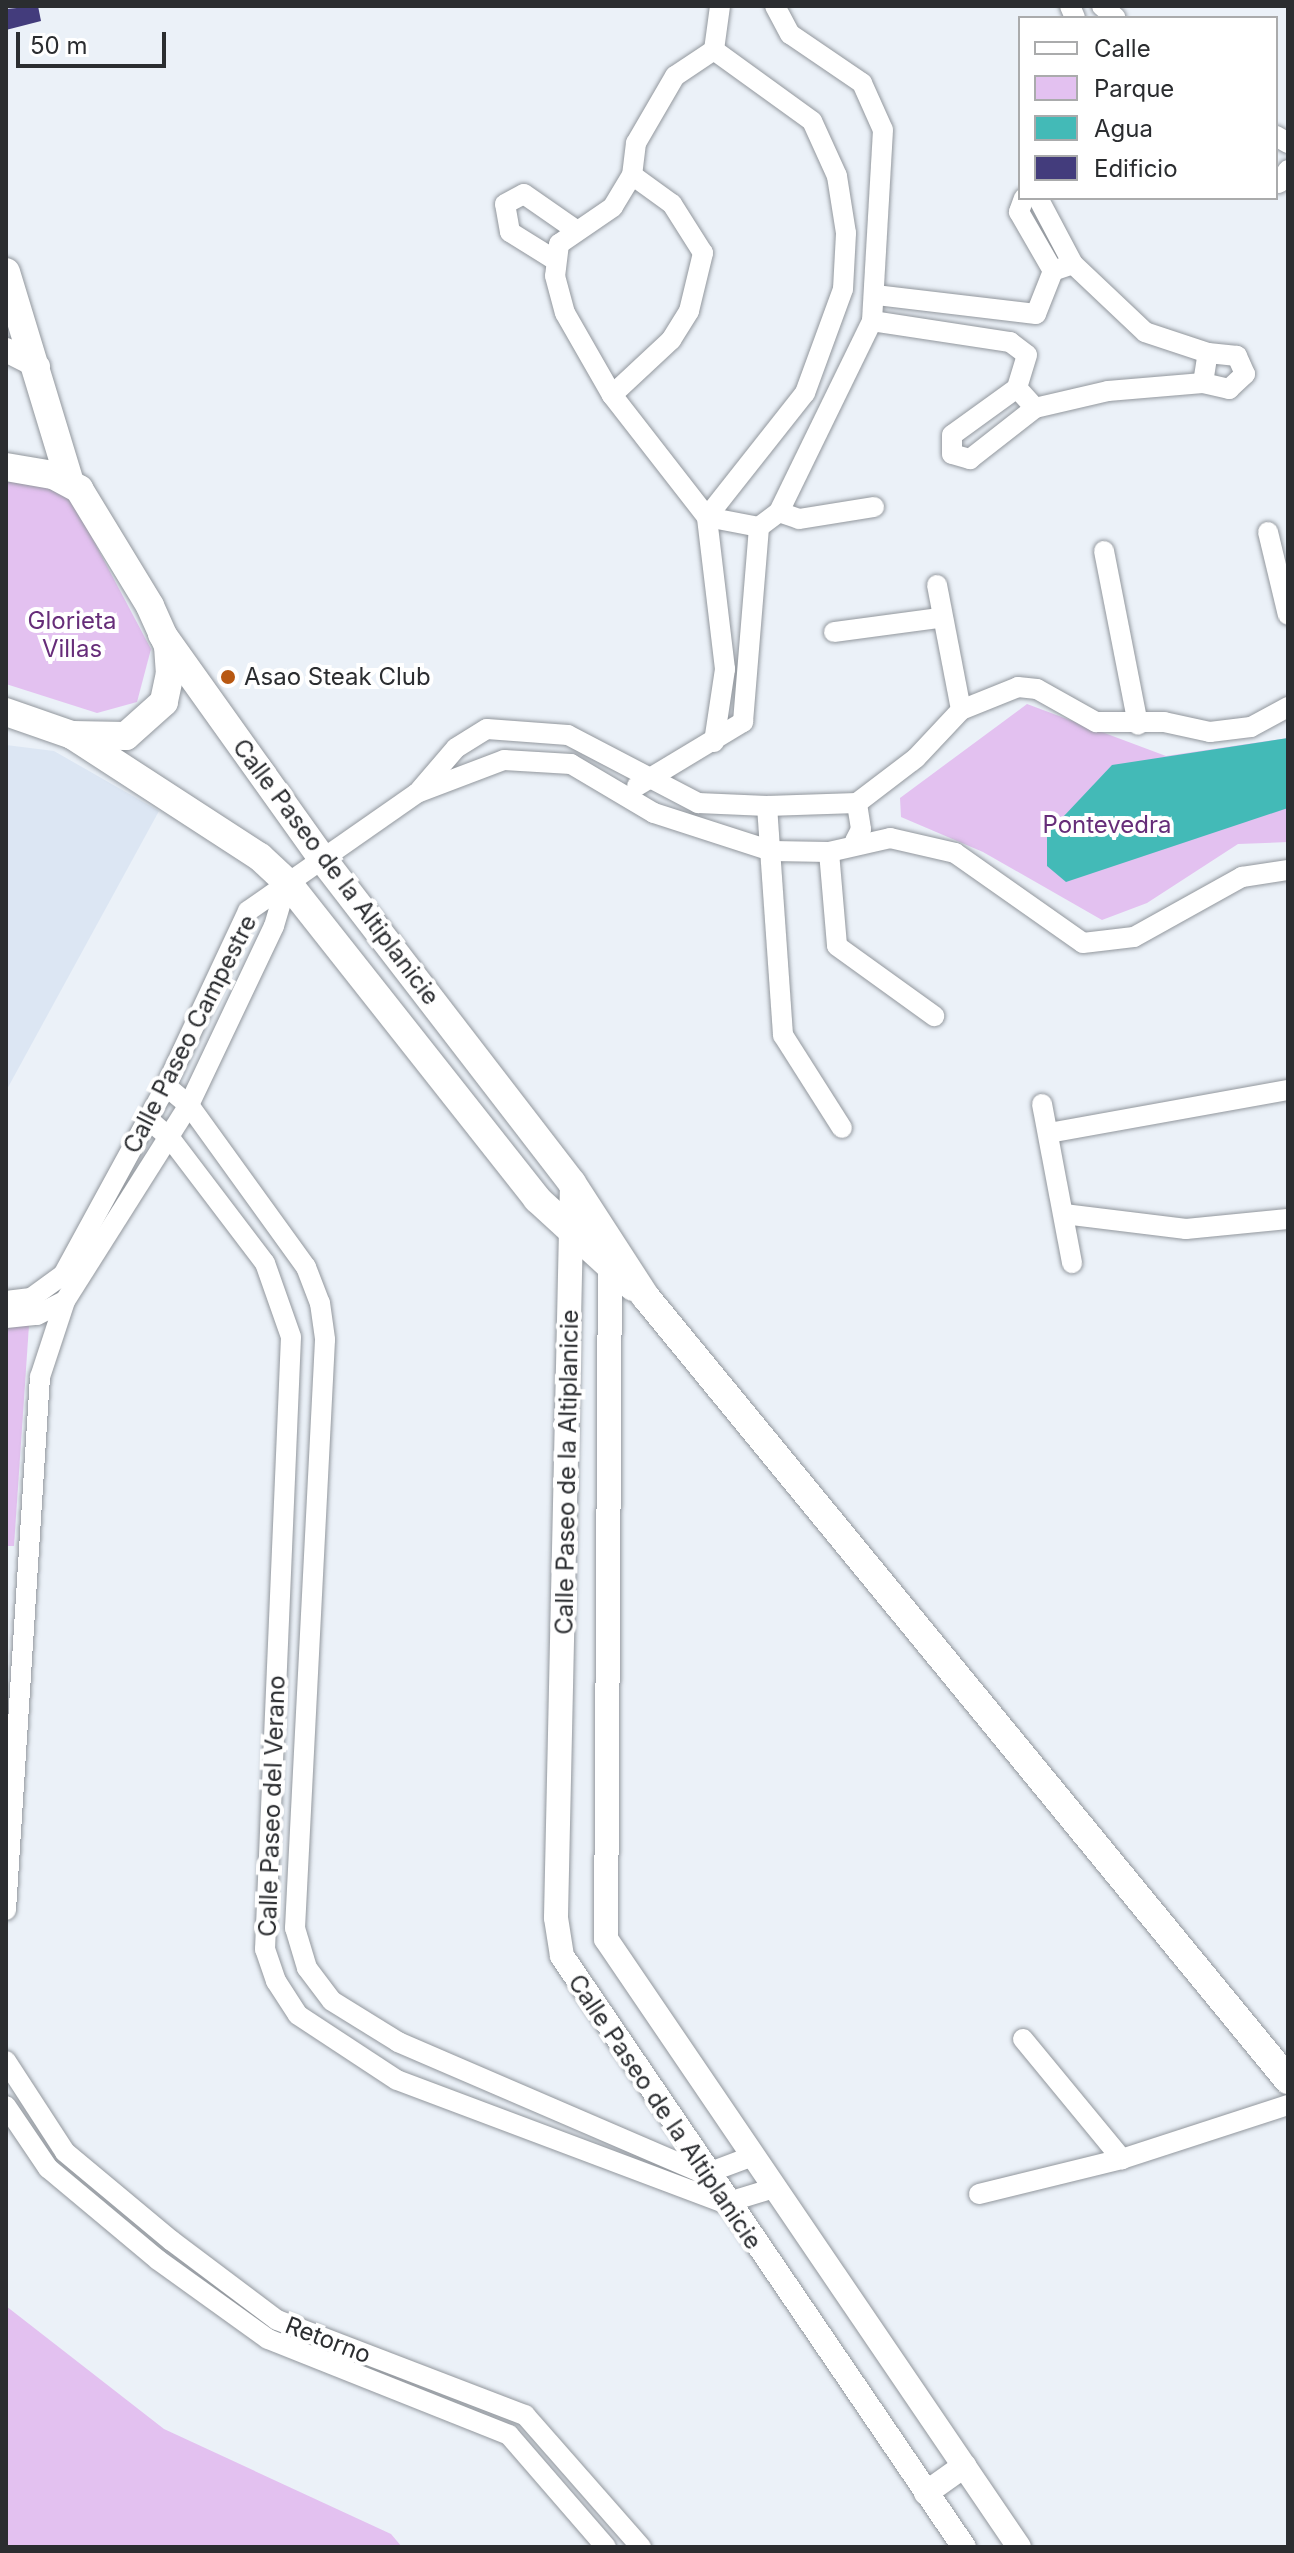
<!DOCTYPE html>
<html>
<head>
<meta charset="utf-8">
<style>
  body { margin:0 }
  #map { position:relative; width:1294px; height:2553px; overflow:hidden; background:#ebf1f8; font-family:Inter,sans-serif }
  div>[style] { position:absolute }
  [style*='--x'] { left:calc(var(--x)*1px); top:calc(var(--y)*1px); width:calc(var(--w)*1px); rotate:calc(var(--a)*1deg) }
  .built>* { inset:0; background:#dce6f3 }
  .green>* { inset:0; background:#e3c1f0 }
  .water>* { inset:0; background:#43bab7 }
  .building>* { inset:0; background:#433c7c }
  .roads { filter:drop-shadow(0 0 2px #92979d) drop-shadow(0 0 2px #92979d) }
  .minor>* { height:20px; margin:-10px; padding:0 10px; transform-origin:10px; border-radius:10px; background:#fff }
  .tertiary>* { height:24px; margin:-12px; padding:0 12px; transform-origin:12px; border-radius:12px; background:#fff }
  .secondary>* { height:28px; margin:-14px; padding:0 14px; transform-origin:14px; border-radius:14px; background:#fff }
  .dots>* { width:22px; height:22px; translate:-50% -50%; box-sizing:border-box; border:4px solid #fff; border-radius:50% }
  span { translate:-50% -50%; white-space:nowrap; text-align:center; line-height:1.15; -webkit-text-stroke:8px #fff; paint-order:stroke }
  .park-label { font-size:24px; color:#662d79 }
  .poi-label { font-size:24px; color:#2b2d30 }
  .left { translate:0 -50%; text-align:left }
  .street-label { font-size:24px; color:#2b2d30 }
  .frame { position:absolute; inset:0; border:8px solid #2b2d30; pointer-events:none }
  .legend { position:absolute; left:1018px; top:16px; width:260px; height:184px; box-sizing:border-box; background:#fff; border:2px solid #aaabac; margin:0; padding:10px 14px; list-style:none; font-size:24px; color:#2b2d30 }
  .legend li { display:flex; align-items:center; gap:16px; height:40px }
  .legend b { width:40px; border:2px solid #aaabac }
  .scale { position:absolute; left:16px; top:32px; width:150px; height:36px; box-sizing:border-box; border:4px solid #2b2d30; border-top:0; padding-left:10px; font-size:24px; line-height:28px; white-space:nowrap; color:#2b2d30; -webkit-text-stroke:6px #fff; paint-order:stroke }
</style>
</head>
<body>
<div id="map">
  <div class="built">
    <div style="clip-path:polygon(6px 745px,54px 751px,159px 811px,6px 1091px)"></div>
  </div>
  <div class="green">
    <div style="clip-path:polygon(6px 481px,51px 485px,72px 500px,151px 649px,137px 702px,97px 713px,6px 684px)"></div>
    <div style="clip-path:polygon(1027px 704px,1166px 756px,1288px 738px,1288px 842px,1238px 844px,1147px 903px,1102px 920px,983px 852px,901px 817px,900px 798px)"></div>
    <div style="clip-path:polygon(29px 1325px,14px 1546px,6px 1546px,6px 1327px)"></div>
    <div style="clip-path:polygon(6px 2306px,164px 2429px,391px 2534px,402px 2547px,6px 2547px)"></div>
  </div>
  <div class="water">
    <div style="clip-path:polygon(1288px 738px,1288px 808px,1066px 882px,1047px 866px,1047px 834px,1112px 765px)"></div>
  </div>
  <div class="building">
    <div style="clip-path:polygon(38px 6px,41px 21px,6px 30px,6px 9px)"></div>
  </div>
  <div class="roads">
    <div class="minor">
      <div style="--x:775;--y:6;--w:32;--a:62"></div>
      <div style="--x:790;--y:34;--w:87;--a:34.2"></div>
      <div style="--x:862;--y:83;--w:51;--a:65.9"></div>
      <div style="--x:883;--y:130;--w:191;--a:93.3"></div>
      <div style="--x:872;--y:321;--w:212;--a:116"></div>
      <div style="--x:1070;--y:6;--w:13;--a:67"></div>
      <div style="--x:1102;--y:6;--w:18;--a:41"></div>
      <div style="--x:714;--y:50;--w:47;--a:146.3"></div>
      <div style="--x:675;--y:76;--w:78;--a:120.2"></div>
      <div style="--x:636;--y:143;--w:32;--a:97"></div>
      <div style="--x:632;--y:175;--w:37;--a:121"></div>
      <div style="--x:613;--y:207;--w:65;--a:145.6"></div>
      <div style="--x:559;--y:244;--w:32;--a:97"></div>
      <div style="--x:555;--y:276;--w:38;--a:75"></div>
      <div style="--x:565;--y:313;--w:95;--a:60.2"></div>
      <div style="--x:612;--y:395;--w:155;--a:52.1"></div>
      <div style="--x:707;--y:517;--w:53;--a:10.9"></div>
      <div style="--x:1276;--y:136;--w:14;--a:30"></div>
      <div style="--x:1279;--y:183;--w:16;--a:-55"></div>
      <div style="--x:1024;--y:198;--w:15;--a:110"></div>
      <div style="--x:1019;--y:212;--w:68;--a:60"></div>
      <div style="--x:1038;--y:198;--w:75;--a:62.1"></div>
      <div style="--x:555;--y:260;--w:53;--a:-148.1"></div>
      <div style="--x:510;--y:232;--w:28;--a:-100"></div>
      <div style="--x:505;--y:204;--w:21;--a:-28"></div>
      <div style="--x:524;--y:194;--w:60;--a:34.8"></div>
      <div style="--x:872;--y:321;--w:140;--a:8.7"></div>
      <div style="--x:1010;--y:342;--w:21;--a:37"></div>
      <div style="--x:1027;--y:355;--w:34;--a:107"></div>
      <div style="--x:1017;--y:388;--w:27;--a:48"></div>
      <div style="--x:1035;--y:408;--w:75;--a:-13.1"></div>
      <div style="--x:1108;--y:391;--w:95;--a:-4.8"></div>
      <div style="--x:1203;--y:383;--w:30;--a:-81"></div>
      <div style="--x:1208;--y:353;--w:66;--a:-161.6"></div>
      <div style="--x:1145;--y:332;--w:99;--a:-136.6"></div>
      <div style="--x:1073;--y:264;--w:21;--a:161"></div>
      <div style="--x:1053;--y:271;--w:46;--a:111.6"></div>
      <div style="--x:1036;--y:314;--w:160;--a:-173.2"></div>
      <div style="--x:1203;--y:383;--w:27;--a:13"></div>
      <div style="--x:1229;--y:389;--w:22;--a:-43"></div>
      <div style="--x:1245;--y:374;--w:20;--a:-114"></div>
      <div style="--x:1237;--y:356;--w:29;--a:-174"></div>
      <div style="--x:1017;--y:388;--w:80;--a:144.1"></div>
      <div style="--x:952;--y:435;--w:19;--a:90"></div>
      <div style="--x:952;--y:454;--w:19;--a:16"></div>
      <div style="--x:970;--y:459;--w:83;--a:-38.1"></div>
      <div style="--x:612;--y:395;--w:81;--a:-43"></div>
      <div style="--x:671;--y:340;--w:34;--a:-58"></div>
      <div style="--x:689;--y:311;--w:60;--a:-76.4"></div>
      <div style="--x:703;--y:253;--w:58;--a:-122.3"></div>
      <div style="--x:672;--y:204;--w:49;--a:-144.1"></div>
      <div style="--x:1268;--y:532;--w:85;--a:76.5"></div>
      <div style="--x:1104;--y:551;--w:177;--a:78.9"></div>
      <div style="--x:937;--y:585;--w:127;--a:79.1"></div>
      <div style="--x:834;--y:632;--w:106;--a:-7.6"></div>
      <div style="--x:714;--y:742;--w:74;--a:-81.4"></div>
      <div style="--x:725;--y:669;--w:153;--a:-96.8"></div>
      <div style="--x:707;--y:517;--w:158;--a:-51.7"></div>
      <div style="--x:805;--y:393;--w:111;--a:-69.9"></div>
      <div style="--x:843;--y:289;--w:56;--a:-86.9"></div>
      <div style="--x:846;--y:233;--w:58;--a:-99"></div>
      <div style="--x:837;--y:176;--w:60;--a:-114.4"></div>
      <div style="--x:812;--y:121;--w:121;--a:-144.1"></div>
      <div style="--x:714;--y:50;--w:44;--a:-82.2"></div>
      <div style="--x:637;--y:786;--w:124;--a:-31.1"></div>
      <div style="--x:743;--y:722;--w:196;--a:-85.3"></div>
      <div style="--x:759;--y:527;--w:25;--a:-37"></div>
      <div style="--x:779;--y:512;--w:21;--a:19"></div>
      <div style="--x:799;--y:519;--w:76;--a:-9.1"></div>
      <div style="--x:420;--y:790;--w:55;--a:-49.4"></div>
      <div style="--x:456;--y:748;--w:36;--a:-32"></div>
      <div style="--x:487;--y:729;--w:81;--a:4.2"></div>
      <div style="--x:568;--y:735;--w:147;--a:27.6"></div>
      <div style="--x:698;--y:803;--w:69;--a:2.5"></div>
      <div style="--x:767;--y:806;--w:90;--a:-1.9"></div>
      <div style="--x:857;--y:803;--w:74;--a:-37.3"></div>
      <div style="--x:916;--y:758;--w:66;--a:-46.8"></div>
      <div style="--x:961;--y:710;--w:61;--a:-22"></div>
      <div style="--x:1018;--y:687;--w:19;--a:6"></div>
      <div style="--x:1037;--y:689;--w:68;--a:29.2"></div>
      <div style="--x:1096;--y:722;--w:68;--a:0"></div>
      <div style="--x:1164;--y:722;--w:47;--a:12.3"></div>
      <div style="--x:1210;--y:732;--w:41;--a:-7"></div>
      <div style="--x:1251;--y:727;--w:42;--a:-28.4"></div>
      <div style="--x:767;--y:806;--w:230;--a:86"></div>
      <div style="--x:783;--y:1035;--w:110;--a:57.6"></div>
      <div style="--x:855;--y:841;--w:13;--a:-63"></div>
      <div style="--x:861;--y:829;--w:26;--a:-99"></div>
      <div style="--x:829;--y:852;--w:94;--a:85.1"></div>
      <div style="--x:837;--y:946;--w:120;--a:35.8"></div>
      <div style="--x:166;--y:1086;--w:30;--a:40"></div>
      <div style="--x:189;--y:1105;--w:200;--a:54.2"></div>
      <div style="--x:306;--y:1267;--w:39;--a:69"></div>
      <div style="--x:320;--y:1303;--w:37;--a:82"></div>
      <div style="--x:325;--y:1340;--w:589;--a:92.92"></div>
      <div style="--x:295;--y:1928;--w:42;--a:73.3"></div>
      <div style="--x:307;--y:1968;--w:41;--a:52.9"></div>
      <div style="--x:332;--y:2001;--w:78;--a:31.8"></div>
      <div style="--x:398;--y:2042;--w:334;--a:23.3"></div>
      <div style="--x:705;--y:2174;--w:48;--a:-20.7"></div>
      <div style="--x:1042;--y:1104;--w:162;--a:79.3"></div>
      <div style="--x:148;--y:1119;--w:29;--a:41"></div>
      <div style="--x:170;--y:1138;--w:157;--a:52.8"></div>
      <div style="--x:265;--y:1263;--w:78;--a:70.6"></div>
      <div style="--x:291;--y:1337;--w:613;--a:92.43"></div>
      <div style="--x:265;--y:1949;--w:34;--a:71"></div>
      <div style="--x:276;--y:1981;--w:40;--a:57.1"></div>
      <div style="--x:298;--y:2015;--w:118;--a:33.3"></div>
      <div style="--x:397;--y:2080;--w:350;--a:20.6"></div>
      <div style="--x:725;--y:2203;--w:48;--a:-16.9"></div>
      <div style="--x:1049;--y:1133;--w:243;--a:-10.2"></div>
      <div style="--x:1064;--y:1214;--w:123;--a:7"></div>
      <div style="--x:1186;--y:1229;--w:102;--a:-5.6"></div>
      <div style="--x:6;--y:1301;--w:25;--a:-7"></div>
      <div style="--x:31;--y:1298;--w:39;--a:-36"></div>
      <div style="--x:63;--y:1275;--w:215;--a:-61.4"></div>
      <div style="--x:166;--y:1086;--w:193;--a:-64.9"></div>
      <div style="--x:248;--y:911;--w:206;--a:-34.9"></div>
      <div style="--x:417;--y:793;--w:93;--a:-20.8"></div>
      <div style="--x:504;--y:760;--w:67;--a:3.4"></div>
      <div style="--x:571;--y:764;--w:96;--a:30.6"></div>
      <div style="--x:654;--y:813;--w:124;--a:17.9"></div>
      <div style="--x:772;--y:851;--w:57;--a:1"></div>
      <div style="--x:829;--y:852;--w:63;--a:-12.9"></div>
      <div style="--x:890;--y:838;--w:67;--a:13"></div>
      <div style="--x:955;--y:853;--w:156;--a:35.1"></div>
      <div style="--x:1083;--y:943;--w:51;--a:-6.7"></div>
      <div style="--x:1134;--y:937;--w:124;--a:-29.1"></div>
      <div style="--x:1242;--y:877;--w:47;--a:-8.7"></div>
      <div style="--x:6;--y:1318;--w:31;--a:-6"></div>
      <div style="--x:37;--y:1315;--w:31;--a:-27"></div>
      <div style="--x:65;--y:1301;--w:232;--a:-57.7"></div>
      <div style="--x:189;--y:1105;--w:198;--a:-64.6"></div>
      <div style="--x:274;--y:926;--w:46;--a:-73.5"></div>
      <div style="--x:6;--y:1910;--w:534;--a:-86.35"></div>
      <div style="--x:40;--y:1377;--w:80;--a:-71.8"></div>
      <div style="--x:1023;--y:2039;--w:156;--a:50.5"></div>
      <div style="--x:6;--y:2061;--w:108;--a:57"></div>
      <div style="--x:65;--y:2152;--w:139;--a:39.8"></div>
      <div style="--x:172;--y:2241;--w:131;--a:37"></div>
      <div style="--x:277;--y:2320;--w:266;--a:21"></div>
      <div style="--x:525;--y:2415;--w:176;--a:48.7"></div>
      <div style="--x:6;--y:2106;--w:75;--a:55.9"></div>
      <div style="--x:48;--y:2168;--w:143;--a:39.9"></div>
      <div style="--x:158;--y:2260;--w:135;--a:35.7"></div>
      <div style="--x:268;--y:2339;--w:259;--a:21.7"></div>
      <div style="--x:509;--y:2435;--w:148;--a:49.1"></div>
      <div style="--x:979;--y:2194;--w:147;--a:-13.8"></div>
      <div style="--x:1122;--y:2159;--w:175;--a:-18"></div>
    </div>
    <div class="tertiary">
      <div style="--x:6;--y:350;--w:36;--a:27"></div>
      <div style="--x:572;--y:1183;--w:735;--a:91.25"></div>
      <div style="--x:556;--y:1918;--w:38;--a:81"></div>
      <div style="--x:562;--y:1956;--w:715;--a:55.78"></div>
      <div style="--x:610;--y:1251;--w:688;--a:90.33"></div>
      <div style="--x:606;--y:1939;--w:735;--a:55.81"></div>
      <div style="--x:926;--y:2493;--w:47;--a:-35.4"></div>
    </div>
    <div class="secondary">
      <div style="--x:6;--y:272;--w:220;--a:73.1"></div>
      <div style="--x:6;--y:467;--w:48;--a:9.7"></div>
      <div style="--x:53;--y:475;--w:30;--a:28"></div>
      <div style="--x:79;--y:489;--w:137;--a:58.7"></div>
      <div style="--x:150;--y:606;--w:44;--a:65.8"></div>
      <div style="--x:168;--y:646;--w:27;--a:86"></div>
      <div style="--x:170;--y:673;--w:30;--a:102"></div>
      <div style="--x:164;--y:702;--w:51;--a:138.2"></div>
      <div style="--x:126;--y:736;--w:54;--a:-178.9"></div>
      <div style="--x:72;--y:735;--w:70;--a:-160.8"></div>
      <div style="--x:162;--y:634;--w:274;--a:54.5"></div>
      <div style="--x:321;--y:857;--w:411;--a:52.4"></div>
      <div style="--x:572;--y:1183;--w:135;--a:57.1"></div>
      <div style="--x:645;--y:1296;--w:1014;--a:50.64"></div>
      <div style="--x:72;--y:735;--w:224;--a:33"></div>
      <div style="--x:260;--y:857;--w:37;--a:43"></div>
      <div style="--x:287;--y:882;--w:404;--a:51.7"></div>
      <div style="--x:537;--y:1199;--w:130;--a:42.5"></div>
    </div>
  </div>
  <div class="dots">
    <div style="left:228px;top:677px;background:#b85812"></div>
  </div>
  <div class="park-label">
    <span style="left:72px;top:635px">Glorieta<br>Villas</span>
    <span style="left:1107px;top:825px">Pontevedra</span>
  </div>
  <div class="poi-label">
    <span class="left" style="left:244px;top:677px">Asao Steak Club</span>
  </div>
  <div class="street-label">
    <span style="left:336px;top:872px;rotate:53deg">Calle Paseo de la Altiplanicie</span>
    <span style="left:190px;top:1034px;rotate:-63deg">Calle Paseo Campestre</span>
    <span style="left:567px;top:1472px;rotate:-89deg">Calle Paseo de la Altiplanicie</span>
    <span style="left:272px;top:1806px;rotate:-88deg">Calle Paseo del Verano</span>
    <span style="left:665px;top:2112px;rotate:56deg">Calle Paseo de la Altiplanicie</span>
    <span style="left:328px;top:2340px;rotate:21deg">Retorno</span>
  </div>
  <div class="frame"></div>
  <ul class="legend">
  <li><b style="height:10px;background:#fff"></b>Calle</li>
  <li><b style="height:22px;background:#e3c1f0"></b>Parque</li>
  <li><b style="height:22px;background:#43bab7"></b>Agua</li>
  <li><b style="height:22px;background:#433c7c"></b>Edificio</li>
  </ul>
  <div class="scale">50 m</div>
</div>
</body>
</html>
